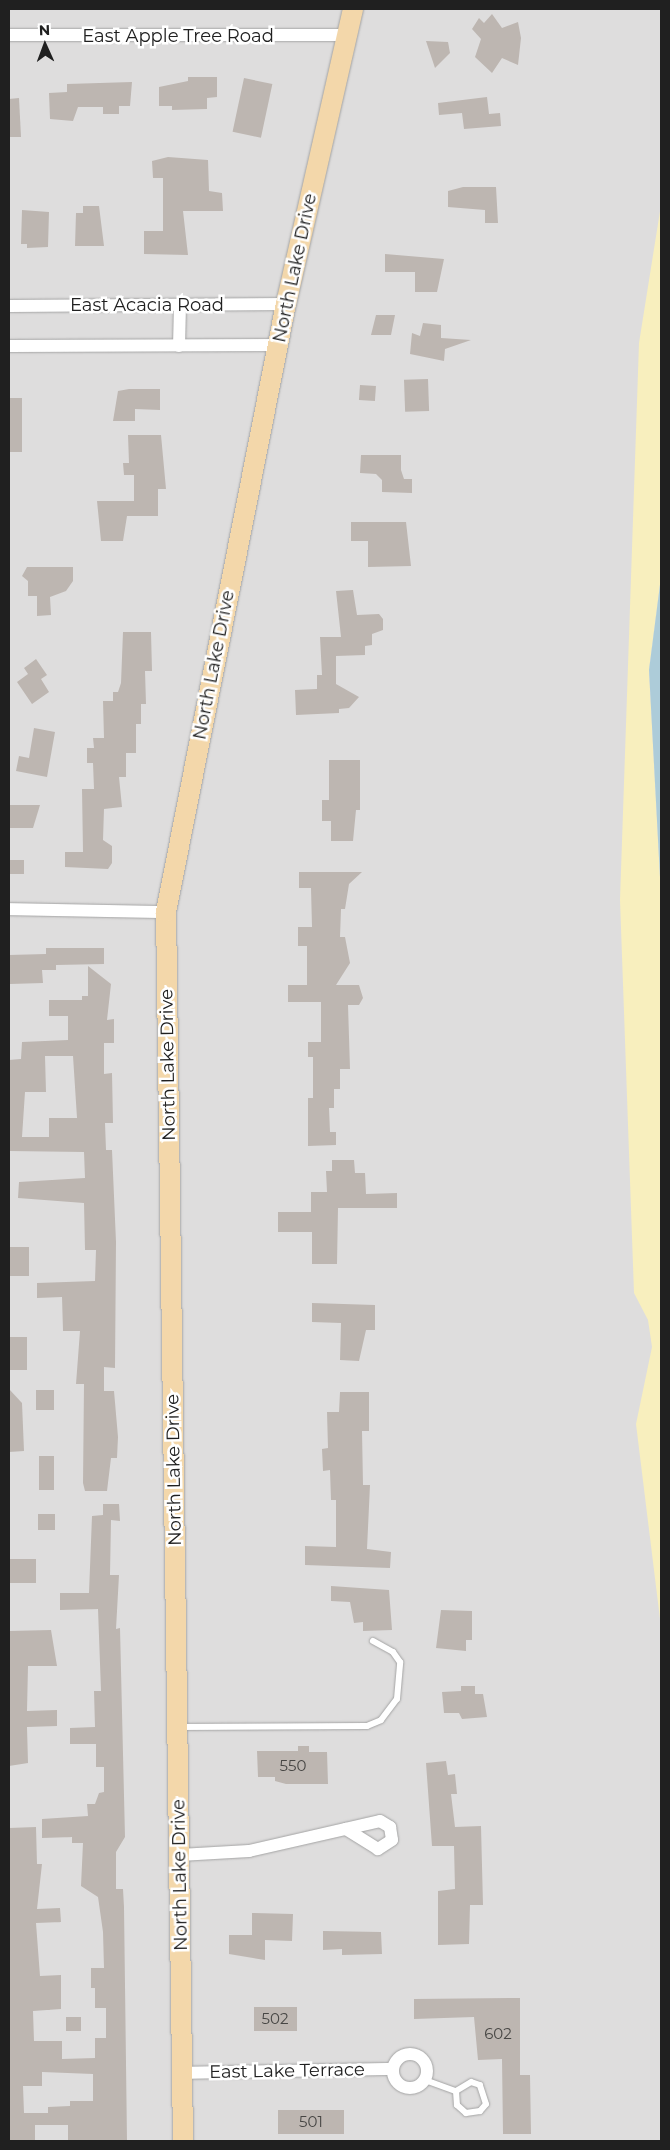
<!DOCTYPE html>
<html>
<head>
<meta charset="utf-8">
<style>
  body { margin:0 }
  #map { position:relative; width:670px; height:2150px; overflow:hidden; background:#f0ede8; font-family:Montserrat,sans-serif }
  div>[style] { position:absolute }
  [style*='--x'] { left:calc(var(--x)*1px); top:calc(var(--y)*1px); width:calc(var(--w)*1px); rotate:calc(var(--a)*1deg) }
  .residential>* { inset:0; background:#dedddd }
  .sand>* { inset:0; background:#f8efbe }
  .water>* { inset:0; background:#adccd9 }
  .building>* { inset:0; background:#bdb6b1; transform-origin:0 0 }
  .roads { filter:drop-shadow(0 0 1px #a4a4a4) drop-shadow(0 0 1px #a4a4a4) }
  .service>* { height:6px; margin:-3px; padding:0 3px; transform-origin:3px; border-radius:3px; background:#fff }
  .minor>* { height:12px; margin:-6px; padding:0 6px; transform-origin:6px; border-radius:6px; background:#fff }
  .minor>.ring { margin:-6px; padding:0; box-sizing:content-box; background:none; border:12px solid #fff; border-radius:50% }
  .primary>* { height:20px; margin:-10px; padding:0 10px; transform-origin:10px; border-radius:10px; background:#f3d7aa }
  span { translate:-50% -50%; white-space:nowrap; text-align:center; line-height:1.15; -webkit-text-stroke:5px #fff; paint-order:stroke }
  .number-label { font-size:15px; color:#474644 }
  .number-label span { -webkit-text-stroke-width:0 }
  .street-label { font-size:18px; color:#202020 }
  .frame { position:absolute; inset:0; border:10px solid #202020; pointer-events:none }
  .north { position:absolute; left:20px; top:20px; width:50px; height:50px; -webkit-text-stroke:4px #fff; paint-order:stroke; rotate:358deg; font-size:14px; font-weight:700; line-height:20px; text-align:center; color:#202020 }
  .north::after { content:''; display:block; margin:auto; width:18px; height:22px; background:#202020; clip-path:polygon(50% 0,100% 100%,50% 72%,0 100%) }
</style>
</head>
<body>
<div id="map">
  <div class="residential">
    <div style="clip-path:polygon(9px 9px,661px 9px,661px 577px,649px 670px,661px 896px,661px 2141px,9px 2141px)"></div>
  </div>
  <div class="sand">
    <div style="clip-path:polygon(661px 205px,661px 577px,649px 670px,661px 896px,661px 1627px,636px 1424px,652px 1347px,648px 1320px,634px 1293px,620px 900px,639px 343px)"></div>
  </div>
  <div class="water">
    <div style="clip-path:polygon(661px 577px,661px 896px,649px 670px)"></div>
  </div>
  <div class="building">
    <div style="clip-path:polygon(492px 14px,502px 28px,518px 22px,521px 38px,518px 65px,502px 58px,492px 73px,475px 57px,481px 39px,472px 29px,479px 18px,484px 23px)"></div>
    <div style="clip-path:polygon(426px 41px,448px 42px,450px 53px,435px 68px)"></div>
    <div style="clip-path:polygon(188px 77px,217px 77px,217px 97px,207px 98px,207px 109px,172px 110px,172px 106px,159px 106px,159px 87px,188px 81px)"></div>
    <div style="left:244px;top:78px;width:29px;height:55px;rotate:12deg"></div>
    <div style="clip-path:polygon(132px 82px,130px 106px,119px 106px,119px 114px,103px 114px,103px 107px,78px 107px,73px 121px,50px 119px,49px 93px,67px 92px,67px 84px)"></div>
    <div style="clip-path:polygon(487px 97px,489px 114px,500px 113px,501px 126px,464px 129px,462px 113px,439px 115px,438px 103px)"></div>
    <div style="clip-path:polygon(19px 98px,21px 137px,9px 137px,9px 99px)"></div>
    <div style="clip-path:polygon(168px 157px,208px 160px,209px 191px,222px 193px,223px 211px,183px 211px,188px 255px,144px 254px,144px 231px,163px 231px,163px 178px,153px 178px,152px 161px)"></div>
    <div style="clip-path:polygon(463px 187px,496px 187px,498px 223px,485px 223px,485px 210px,448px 207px,448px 191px)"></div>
    <div style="clip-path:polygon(83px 206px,99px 206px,104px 246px,75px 246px,76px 213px,83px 213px)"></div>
    <div style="clip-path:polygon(22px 210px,49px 212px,48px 247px,27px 248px,27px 244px,21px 244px)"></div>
    <div style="clip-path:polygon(385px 254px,444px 259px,437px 292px,415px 292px,415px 272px,385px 272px)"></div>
    <div style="clip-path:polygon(376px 315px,395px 315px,391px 335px,371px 335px)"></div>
    <div style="clip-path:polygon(423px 323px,441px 325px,441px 338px,471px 340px,445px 349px,444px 361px,410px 354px,412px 333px,420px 336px)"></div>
    <div style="left:428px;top:379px;width:32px;height:24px;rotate:88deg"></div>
    <div style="left:360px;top:385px;width:16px;height:15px;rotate:4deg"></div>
    <div style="clip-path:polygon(129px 389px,160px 389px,160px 410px,135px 409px,135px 421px,113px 421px,118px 391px)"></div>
    <div style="left:9px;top:398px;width:13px;height:54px"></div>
    <div style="clip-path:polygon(128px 435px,161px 435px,166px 489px,158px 489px,158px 516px,127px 516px,123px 541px,101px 541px,97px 501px,134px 501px,134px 475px,124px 475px,123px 463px,129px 463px)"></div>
    <div style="clip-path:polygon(361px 455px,401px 455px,401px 470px,404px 479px,412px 479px,412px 493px,382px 492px,382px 480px,376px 474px,360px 473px)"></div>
    <div style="clip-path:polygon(351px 522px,406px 522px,411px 566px,368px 567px,368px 541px,351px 541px)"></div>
    <div style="clip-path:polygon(27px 567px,73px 567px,73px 581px,66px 591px,50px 597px,51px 615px,37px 616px,37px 596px,28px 596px,28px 581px,22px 576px)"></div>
    <div style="clip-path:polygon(353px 590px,357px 615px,379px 614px,383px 619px,383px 630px,372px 634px,372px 645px,365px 646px,365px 655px,336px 656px,336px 684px,359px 697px,349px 708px,339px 709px,339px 713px,296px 715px,295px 690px,317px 689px,317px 675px,322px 675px,320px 637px,341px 637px,336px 591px)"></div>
    <div style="clip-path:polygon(123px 632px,151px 632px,152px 671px,145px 671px,146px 704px,141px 704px,141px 724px,136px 724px,136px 753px,126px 753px,126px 777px,119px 777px,122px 807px,104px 809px,103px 840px,112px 846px,112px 863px,108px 869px,65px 867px,65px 852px,83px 852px,82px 789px,94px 789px,93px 763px,87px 763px,87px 748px,94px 748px,93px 738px,104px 738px,103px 701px,113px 701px,113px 692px,118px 692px,121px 683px)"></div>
    <div style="clip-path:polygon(36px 659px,47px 675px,41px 679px,49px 692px,32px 704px,17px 682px,28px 674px,24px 668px)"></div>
    <div style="clip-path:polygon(34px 728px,55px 732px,47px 777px,16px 771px,19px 756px,29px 758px)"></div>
    <div style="clip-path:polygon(329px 760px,360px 760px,360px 810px,356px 810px,353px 841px,331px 841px,331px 821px,322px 821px,322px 800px,329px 800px)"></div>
    <div style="clip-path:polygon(9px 805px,40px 805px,33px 828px,9px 828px)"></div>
    <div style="left:9px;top:860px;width:15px;height:14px"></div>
    <div style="clip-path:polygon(299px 872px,362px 872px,349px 884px,345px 909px,341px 909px,340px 937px,345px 937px,350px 963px,336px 985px,359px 985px,363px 998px,359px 1005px,348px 1005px,350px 1069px,340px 1069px,340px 1089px,334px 1089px,334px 1108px,329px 1108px,330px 1132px,336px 1132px,336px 1145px,308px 1146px,308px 1098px,313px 1098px,313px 1057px,308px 1057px,308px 1042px,321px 1042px,321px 1002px,288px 1002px,288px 985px,307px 985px,307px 946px,298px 946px,298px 927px,312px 927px,311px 888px,299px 888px)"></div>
    <div style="clip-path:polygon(46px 948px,104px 948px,104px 964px,56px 965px,56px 970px,42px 970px,43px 983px,10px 984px,9px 955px,46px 954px)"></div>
    <div style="clip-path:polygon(evenodd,88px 966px,111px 984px,107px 1020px,114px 1019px,114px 1043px,104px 1043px,104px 1074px,112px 1073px,113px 1123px,105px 1123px,106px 1150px,112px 1150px,116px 1242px,115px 1368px,104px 1367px,104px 1391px,114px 1391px,118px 1437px,117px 1458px,111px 1458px,107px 1491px,85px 1491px,83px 1483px,84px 1384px,76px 1384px,80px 1331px,63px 1331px,62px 1297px,37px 1298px,37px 1283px,95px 1281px,96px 1250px,85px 1250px,84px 1203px,18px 1198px,19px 1182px,85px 1178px,84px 1152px,9px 1151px,9px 1060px,21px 1059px,22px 1042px,68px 1040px,68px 1016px,49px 1016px,49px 1000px,82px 1000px,82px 996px,88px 996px,88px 966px,45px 1056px,73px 1056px,77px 1118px,49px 1118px,49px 1137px,22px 1137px,25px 1092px,46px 1092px,45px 1056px)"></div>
    <div style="clip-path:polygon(332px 1160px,354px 1160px,355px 1173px,365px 1173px,366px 1194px,397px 1193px,397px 1208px,338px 1208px,337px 1264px,312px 1264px,312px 1232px,278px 1232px,278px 1212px,311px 1212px,311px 1192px,327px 1192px,326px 1171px,332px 1171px)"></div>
    <div style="left:9px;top:1247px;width:20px;height:29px"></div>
    <div style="clip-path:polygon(312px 1303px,375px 1305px,375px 1330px,366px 1330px,359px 1361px,340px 1360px,341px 1323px,312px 1322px)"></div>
    <div style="left:9px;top:1337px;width:18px;height:33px"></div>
    <div style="clip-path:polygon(9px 1389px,22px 1403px,24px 1451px,9px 1452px)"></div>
    <div style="left:36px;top:1390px;width:18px;height:20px"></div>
    <div style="clip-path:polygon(340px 1392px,369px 1392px,369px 1431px,362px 1431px,363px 1485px,370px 1485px,367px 1549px,391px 1552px,390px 1568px,305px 1565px,305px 1546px,336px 1547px,336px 1500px,331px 1500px,330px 1470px,323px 1471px,322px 1449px,328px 1448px,327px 1412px,339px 1412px)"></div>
    <div style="left:54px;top:1456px;width:34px;height:15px;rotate:90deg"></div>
    <div style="clip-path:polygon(evenodd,103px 1504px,119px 1504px,120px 1521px,111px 1520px,110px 1575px,119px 1575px,116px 1629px,120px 1628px,125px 1837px,116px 1852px,116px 1889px,123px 1889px,124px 1907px,127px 2141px,68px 2141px,68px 2125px,35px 2125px,35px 2141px,9px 2141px,9px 1828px,36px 1827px,37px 1864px,42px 1864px,37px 1909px,60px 1908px,61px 1922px,36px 1923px,40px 1976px,61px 1975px,61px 2009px,33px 2011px,34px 2041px,62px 2041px,62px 2059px,95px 2058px,95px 2038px,106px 2038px,106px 2008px,95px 2008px,95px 1988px,91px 1988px,91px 1968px,104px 1968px,103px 1932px,98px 1897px,81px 1886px,83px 1843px,72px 1843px,72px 1837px,42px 1838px,42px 1819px,88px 1816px,87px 1804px,95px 1804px,99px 1793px,104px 1792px,104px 1767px,96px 1767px,96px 1744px,70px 1744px,70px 1728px,95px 1727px,94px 1691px,101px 1691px,98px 1609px,60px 1610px,60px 1593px,89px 1593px,92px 1516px,103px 1515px,103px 1504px,42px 2072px,93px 2074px,93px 2101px,70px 2101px,70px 2106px,48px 2107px,48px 2113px,24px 2113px,23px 2086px,42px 2086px,42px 2072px)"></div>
    <div style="left:38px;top:1514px;width:17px;height:16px"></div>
    <div style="left:9px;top:1559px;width:27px;height:24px"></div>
    <div style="clip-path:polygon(331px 1586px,389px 1590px,392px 1630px,363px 1631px,363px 1622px,354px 1623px,350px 1602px,331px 1601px)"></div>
    <div style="clip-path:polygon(441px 1610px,472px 1611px,472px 1640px,466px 1640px,466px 1651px,436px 1648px)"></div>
    <div style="clip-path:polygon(51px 1630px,57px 1666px,28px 1666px,27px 1711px,57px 1710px,57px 1726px,27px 1727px,28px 1763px,9px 1766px,9px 1631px)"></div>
    <div style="clip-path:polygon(461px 1686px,475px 1686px,475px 1694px,483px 1694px,487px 1717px,462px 1719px,459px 1713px,444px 1713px,442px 1692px,461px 1691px)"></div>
    <div style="clip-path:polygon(298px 1746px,309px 1746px,309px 1752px,327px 1752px,328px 1784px,286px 1784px,275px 1781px,275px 1777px,258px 1777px,257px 1751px,298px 1751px)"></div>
    <div style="clip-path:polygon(446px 1761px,448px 1775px,455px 1774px,457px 1794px,451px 1794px,455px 1827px,481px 1826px,483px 1905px,470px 1905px,469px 1944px,438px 1945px,438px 1891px,455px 1889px,454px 1846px,432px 1846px,426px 1763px)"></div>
    <div style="clip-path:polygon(252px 1913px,293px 1914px,292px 1941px,265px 1940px,265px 1960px,229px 1954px,229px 1935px,252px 1935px)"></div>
    <div style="clip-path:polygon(323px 1931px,381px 1932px,382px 1954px,342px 1955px,342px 1949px,323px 1950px)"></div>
    <div style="clip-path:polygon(520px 1998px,520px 2075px,530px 2075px,531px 2134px,503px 2134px,502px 2059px,478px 2060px,474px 2017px,414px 2019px,414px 1999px)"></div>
    <div style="left:254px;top:2007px;width:43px;height:24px"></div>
    <div style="left:66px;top:2017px;width:15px;height:14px"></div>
    <div style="left:344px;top:2110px;width:24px;height:66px;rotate:90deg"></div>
  </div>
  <div class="roads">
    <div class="service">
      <div style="--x:179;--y:1727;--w:188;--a:-0.3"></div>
      <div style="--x:367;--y:1726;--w:15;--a:-23"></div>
      <div style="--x:381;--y:1720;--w:26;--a:-53"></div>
      <div style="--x:397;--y:1699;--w:37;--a:-85"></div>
      <div style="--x:400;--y:1662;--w:12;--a:-125"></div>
      <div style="--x:393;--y:1652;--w:23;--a:-151"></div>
      <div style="--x:425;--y:2080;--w:33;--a:20"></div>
      <div style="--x:456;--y:2091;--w:14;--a:86"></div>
      <div style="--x:457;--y:2105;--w:12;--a:42"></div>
      <div style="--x:466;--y:2113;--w:14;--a:-8"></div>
      <div style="--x:480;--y:2111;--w:9;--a:-49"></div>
      <div style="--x:486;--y:2104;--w:20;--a:-108"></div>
      <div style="--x:480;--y:2085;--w:9;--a:-162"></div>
      <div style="--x:471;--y:2082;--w:17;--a:149"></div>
    </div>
    <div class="minor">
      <div style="--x:9;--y:35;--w:339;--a:0"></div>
      <div style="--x:9;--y:306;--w:277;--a:-0.4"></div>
      <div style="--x:9;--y:346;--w:269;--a:-0.2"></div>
      <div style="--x:179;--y:346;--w:41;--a:-88.6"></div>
      <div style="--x:9;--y:909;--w:157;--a:1.1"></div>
      <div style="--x:180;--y:1855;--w:69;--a:-3.3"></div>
      <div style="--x:249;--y:1851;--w:134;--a:-12.9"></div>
      <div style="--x:380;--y:1821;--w:12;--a:31"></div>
      <div style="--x:390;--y:1827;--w:13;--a:81"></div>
      <div style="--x:392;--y:1840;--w:17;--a:147"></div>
      <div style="--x:378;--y:1849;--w:38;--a:-148"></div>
      <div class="ring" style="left:393px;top:2054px;width:22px;height:22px"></div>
      <div style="--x:182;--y:2073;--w:211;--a:-1.1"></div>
    </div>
    <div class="primary">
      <div style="--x:183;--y:2141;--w:1229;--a:-90.79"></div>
      <div style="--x:166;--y:912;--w:620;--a:-78.84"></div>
      <div style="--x:286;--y:304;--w:303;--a:-77.2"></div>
    </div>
  </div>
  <div class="number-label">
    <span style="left:293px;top:1766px">550</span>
    <span style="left:275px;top:2019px">502</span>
    <span style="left:498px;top:2034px">602</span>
    <span style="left:311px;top:2122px">501</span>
  </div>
  <div class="street-label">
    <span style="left:178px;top:36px">East Apple Tree Road</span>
    <span style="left:295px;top:268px;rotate:-78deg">North Lake Drive</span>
    <span style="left:147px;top:305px">East Acacia Road</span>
    <span style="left:214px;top:665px;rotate:-79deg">North Lake Drive</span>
    <span style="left:168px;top:1065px;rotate:-91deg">North Lake Drive</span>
    <span style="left:174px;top:1470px;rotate:-91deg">North Lake Drive</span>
    <span style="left:180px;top:1875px;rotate:-91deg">North Lake Drive</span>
    <span style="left:287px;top:2071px;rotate:-1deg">East Lake Terrace</span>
  </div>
  <div class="frame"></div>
  <div class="north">N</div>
</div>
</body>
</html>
